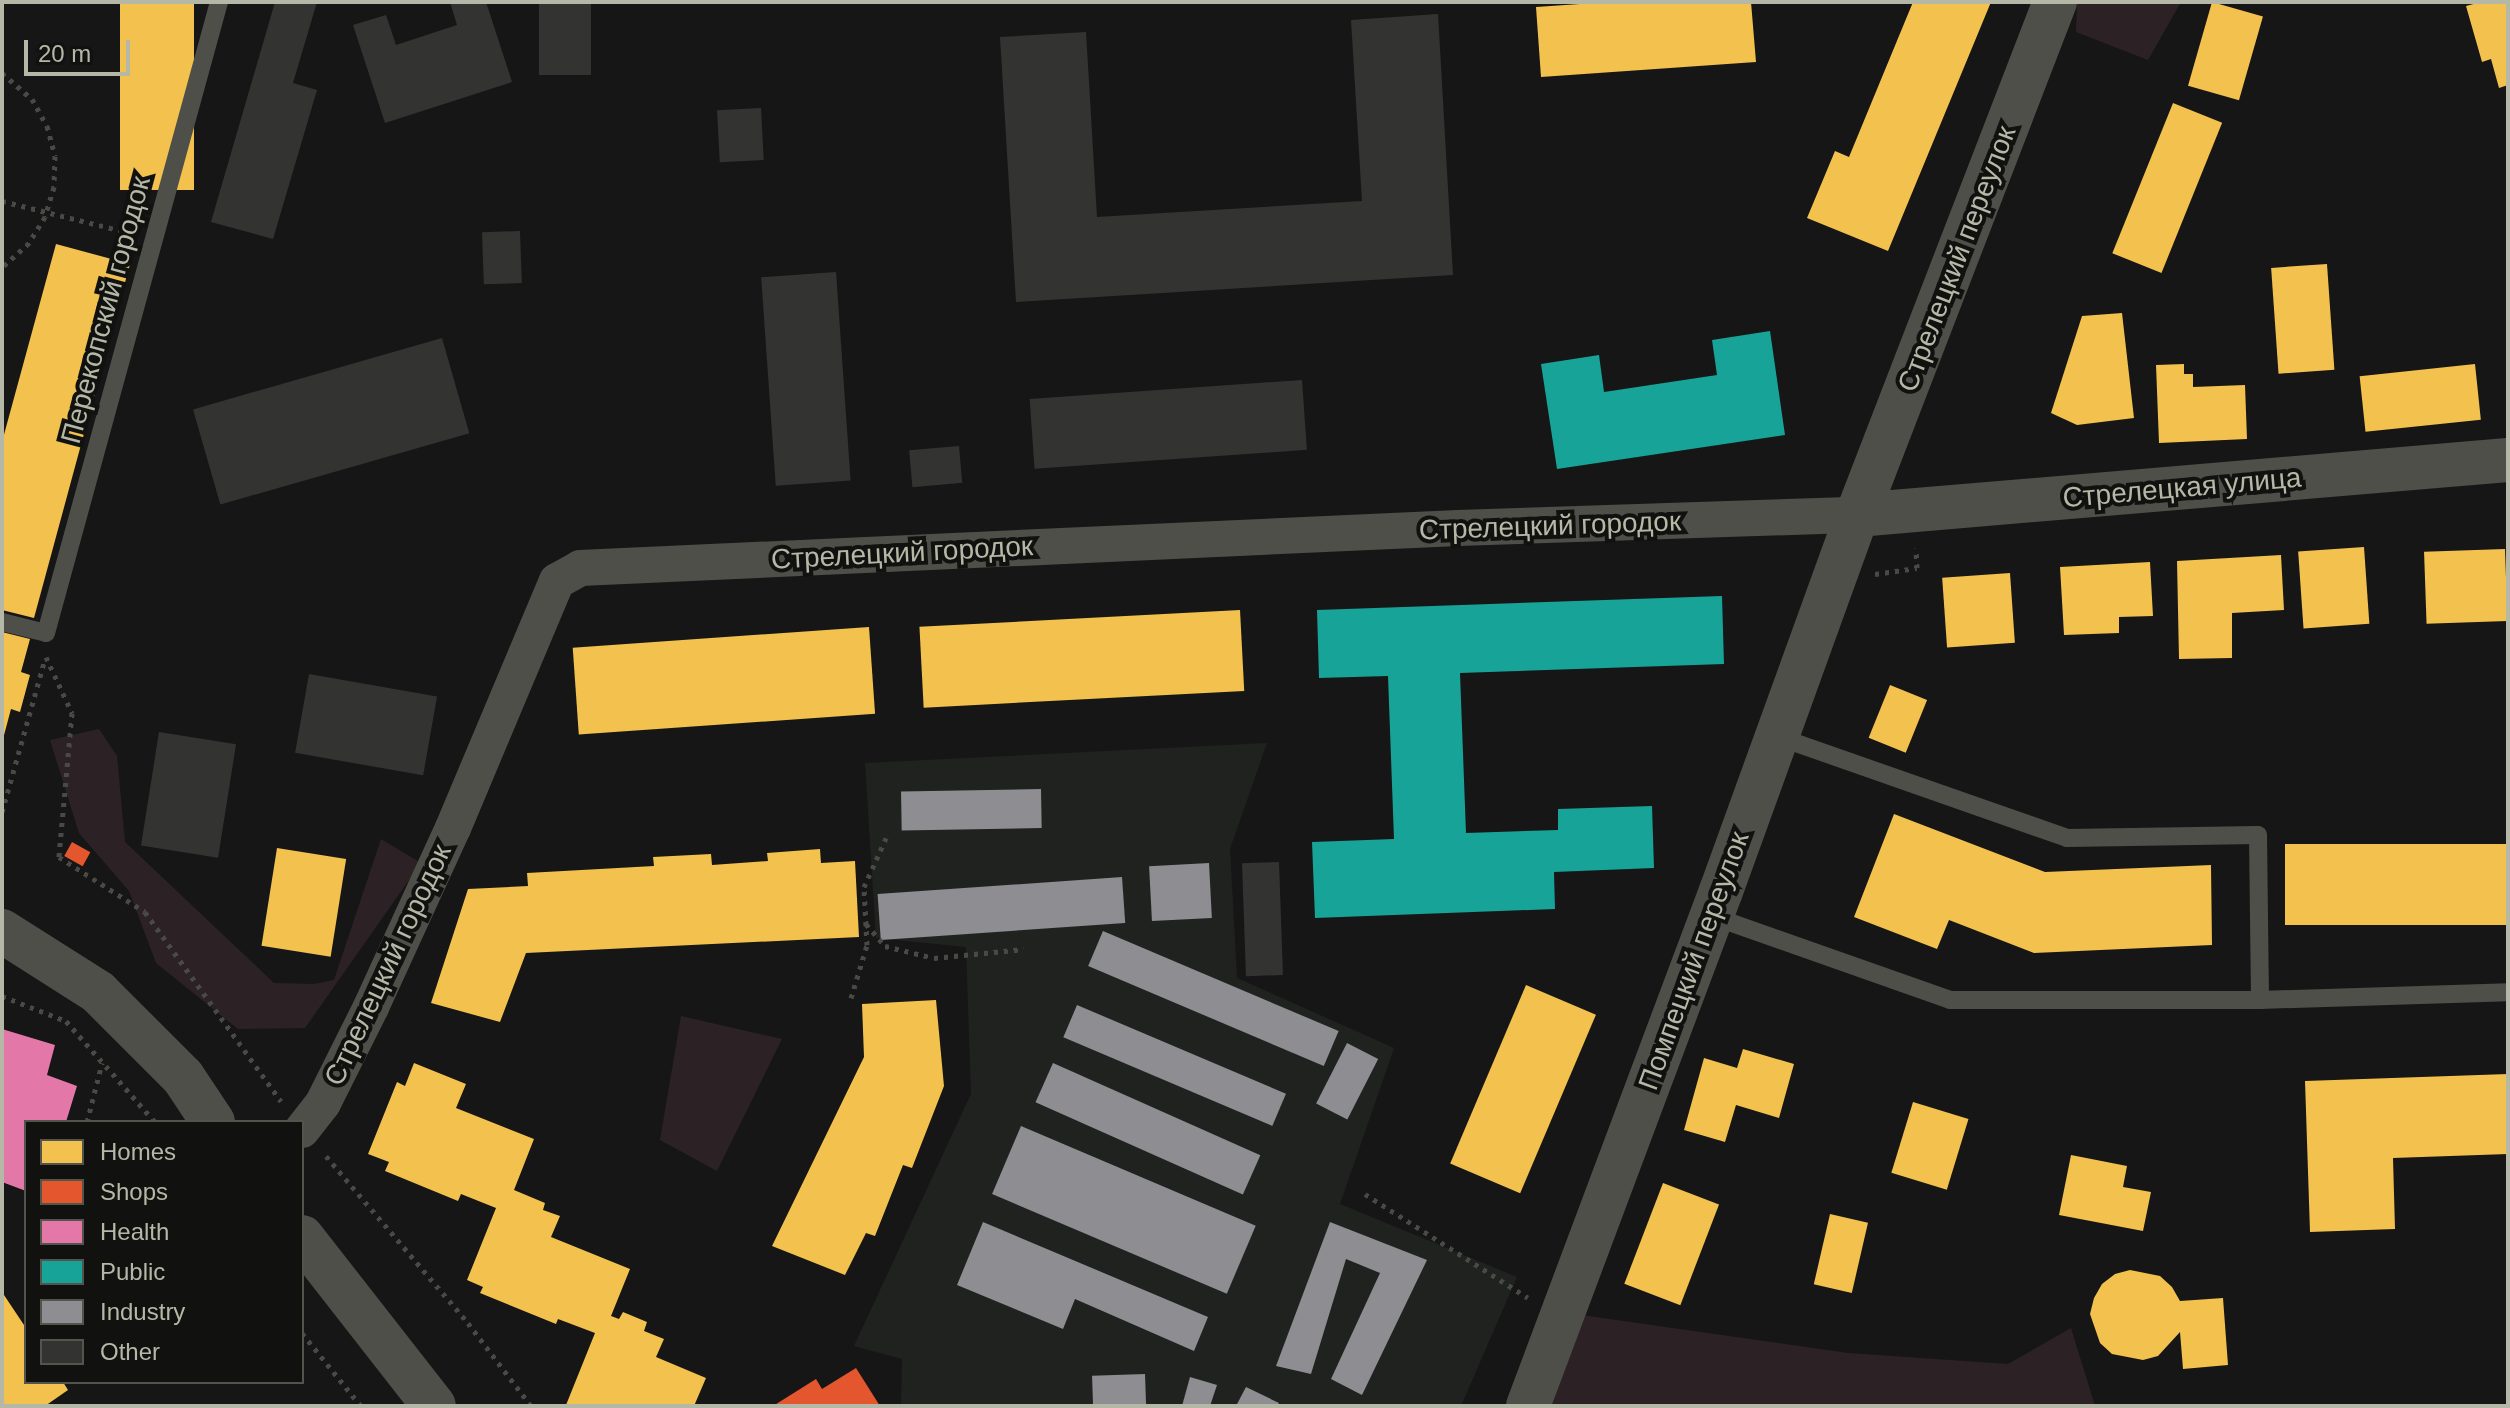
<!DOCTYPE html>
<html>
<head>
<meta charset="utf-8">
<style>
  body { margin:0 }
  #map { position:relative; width:2510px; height:1408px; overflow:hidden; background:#161616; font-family:Helvetica,sans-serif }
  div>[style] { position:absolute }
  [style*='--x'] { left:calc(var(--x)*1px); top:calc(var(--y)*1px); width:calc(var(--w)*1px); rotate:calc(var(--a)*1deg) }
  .built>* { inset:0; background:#202220 }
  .green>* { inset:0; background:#2c2226 }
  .homes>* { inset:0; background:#f2c14e; transform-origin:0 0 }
  .shops>* { inset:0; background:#e4572e; transform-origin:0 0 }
  .health>* { inset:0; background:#e377a8 }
  .public>* { inset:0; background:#17a398 }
  .industry>* { inset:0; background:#8d8d92; transform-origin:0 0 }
  .building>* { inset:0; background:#333432; transform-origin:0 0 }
  .path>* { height:5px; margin-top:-2.5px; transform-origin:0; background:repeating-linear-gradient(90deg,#494a46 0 4px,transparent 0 10px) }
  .service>* { height:18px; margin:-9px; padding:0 9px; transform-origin:9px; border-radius:9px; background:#4e4f49 }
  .minor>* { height:36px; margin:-18px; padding:0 18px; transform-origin:18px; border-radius:18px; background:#4e4f49 }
  .tertiary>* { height:44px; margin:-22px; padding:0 22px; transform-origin:22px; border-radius:22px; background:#4e4f49 }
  span { translate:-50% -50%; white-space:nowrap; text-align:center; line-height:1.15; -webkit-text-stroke:8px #111210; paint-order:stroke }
  .street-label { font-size:28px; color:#b5b8a6 }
  .frame { position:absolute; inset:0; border:4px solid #b5b8a6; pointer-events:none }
  .legend { position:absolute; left:24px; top:1120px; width:280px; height:264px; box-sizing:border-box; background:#111210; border:2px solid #53544c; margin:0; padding:10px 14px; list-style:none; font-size:24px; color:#b5b8a6 }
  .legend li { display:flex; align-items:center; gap:16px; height:40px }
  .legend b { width:40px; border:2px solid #53544c }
  .scale { position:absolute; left:24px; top:40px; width:106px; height:36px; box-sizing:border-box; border:4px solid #b5b8a6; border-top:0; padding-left:10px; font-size:24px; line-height:28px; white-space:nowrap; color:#b5b8a6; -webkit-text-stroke:6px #111210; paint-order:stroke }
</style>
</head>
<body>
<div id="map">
  <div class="built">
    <div style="clip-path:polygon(1267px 743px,1230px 849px,1237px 978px,1394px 1048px,1340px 1204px,1517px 1277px,1461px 1406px,901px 1406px,902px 1359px,854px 1346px,971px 1094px,966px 947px,876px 938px,865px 763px)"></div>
  </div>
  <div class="green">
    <div style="clip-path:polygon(2077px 2px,2181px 2px,2148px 60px,2076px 32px)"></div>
    <div style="clip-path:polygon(99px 729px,117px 756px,125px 842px,274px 983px,314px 984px,334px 980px,381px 839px,421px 863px,305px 1028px,238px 1029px,156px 963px,129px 891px,79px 833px,50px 740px)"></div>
    <div style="clip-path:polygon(681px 1016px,782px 1039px,717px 1171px,660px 1140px)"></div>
    <div style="clip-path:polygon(1581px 1315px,1848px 1353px,2008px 1364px,2071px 1328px,2095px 1406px,1552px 1406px)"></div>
  </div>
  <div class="homes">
    <div style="left:120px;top:2px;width:74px;height:188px"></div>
    <div style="clip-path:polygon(1609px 2px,1751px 2px,1756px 62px,1541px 77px,1536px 7px)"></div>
    <div style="clip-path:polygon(1913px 2px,1991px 2px,1888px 251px,1807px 218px,1835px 151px,1849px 157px)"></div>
    <div style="left:2212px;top:2px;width:53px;height:87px;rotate:16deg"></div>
    <div style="clip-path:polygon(2481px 2px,2508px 2px,2508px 85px,2499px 88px,2491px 59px,2482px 62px,2466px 6px)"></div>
    <div style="left:2173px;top:103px;width:53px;height:162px;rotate:22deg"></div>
    <div style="clip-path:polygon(56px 244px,130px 264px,34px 618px,2px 610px,2px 442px)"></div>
    <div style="left:2327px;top:264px;width:106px;height:56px;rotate:86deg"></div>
    <div style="clip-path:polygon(2122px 313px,2134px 418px,2077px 425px,2051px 413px,2082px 316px)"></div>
    <div style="clip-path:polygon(2184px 364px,2184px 374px,2193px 374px,2193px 387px,2245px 385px,2247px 439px,2159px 443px,2156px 365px)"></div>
    <div style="left:2475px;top:364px;width:56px;height:116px;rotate:84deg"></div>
    <div style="left:2364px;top:547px;width:77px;height:66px;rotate:86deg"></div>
    <div style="left:2505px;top:549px;width:72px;height:81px;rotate:88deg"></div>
    <div style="clip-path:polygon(2281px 555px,2284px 610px,2232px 613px,2232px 658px,2179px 659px,2177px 561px)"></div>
    <div style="clip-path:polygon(2150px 562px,2153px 616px,2119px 617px,2119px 633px,2064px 635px,2060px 567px)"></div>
    <div style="left:2010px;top:573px;width:70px;height:68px;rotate:86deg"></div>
    <div style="left:1240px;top:610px;width:81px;height:321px;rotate:87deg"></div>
    <div style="left:869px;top:627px;width:87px;height:297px;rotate:86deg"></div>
    <div style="clip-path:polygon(2px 632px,30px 639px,21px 672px,30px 675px,20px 712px,11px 709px,3px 739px)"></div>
    <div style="left:1890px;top:685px;width:40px;height:57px;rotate:22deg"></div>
    <div style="clip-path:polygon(1894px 814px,2045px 872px,2211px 865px,2212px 945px,2034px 953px,1949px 920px,1937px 949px,1854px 917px)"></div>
    <div style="left:2508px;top:844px;width:81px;height:223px;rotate:90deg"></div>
    <div style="left:277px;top:848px;width:70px;height:99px;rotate:9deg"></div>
    <div style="clip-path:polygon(820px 849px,821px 863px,855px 861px,859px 937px,526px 953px,500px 1022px,431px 1003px,468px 889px,528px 886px,527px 873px,654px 866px,653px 857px,711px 854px,712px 865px,768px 861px,767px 853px)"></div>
    <div style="left:1526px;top:985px;width:76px;height:194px;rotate:23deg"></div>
    <div style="clip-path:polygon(936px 1000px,944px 1086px,912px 1168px,903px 1165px,875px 1236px,866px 1233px,845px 1275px,772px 1246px,864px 1057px,862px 1004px)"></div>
    <div style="clip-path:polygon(1743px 1049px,1794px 1064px,1779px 1118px,1736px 1105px,1725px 1142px,1684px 1130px,1704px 1058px,1737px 1068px)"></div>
    <div style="clip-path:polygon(414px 1063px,466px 1084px,456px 1108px,534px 1139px,514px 1190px,545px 1203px,543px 1210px,560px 1216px,551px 1237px,630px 1269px,611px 1316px,619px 1319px,623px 1312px,647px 1322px,644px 1331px,664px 1339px,656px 1357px,706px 1378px,694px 1406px,566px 1405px,595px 1333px,558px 1319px,556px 1324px,480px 1293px,483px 1287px,467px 1280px,496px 1208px,461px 1194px,458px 1201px,385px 1171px,389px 1162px,368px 1154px,397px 1082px,405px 1086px)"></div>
    <div style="clip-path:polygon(2508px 1074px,2508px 1154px,2393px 1158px,2395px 1229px,2310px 1232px,2305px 1081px)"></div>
    <div style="left:1913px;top:1102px;width:58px;height:74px;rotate:17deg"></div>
    <div style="clip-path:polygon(2071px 1155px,2127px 1166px,2123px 1187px,2151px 1192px,2143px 1231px,2059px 1215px)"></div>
    <div style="left:1663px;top:1183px;width:60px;height:108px;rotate:21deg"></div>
    <div style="left:1830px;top:1214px;width:39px;height:72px;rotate:13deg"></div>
    <div style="clip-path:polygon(2130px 1270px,2160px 1276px,2172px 1287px,2180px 1301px,2223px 1298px,2228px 1365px,2183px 1369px,2180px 1332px,2158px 1356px,2143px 1360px,2112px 1354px,2100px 1343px,2090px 1314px,2094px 1298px,2102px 1284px,2115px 1274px)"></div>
    <div style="clip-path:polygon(2px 1292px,26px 1328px,26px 1382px,63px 1382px,68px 1390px,45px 1406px,2px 1406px)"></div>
  </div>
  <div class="shops">
    <div style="left:72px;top:842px;width:21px;height:16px;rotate:29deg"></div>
    <div style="clip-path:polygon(856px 1368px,880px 1406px,773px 1406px,816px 1379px,822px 1389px)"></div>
  </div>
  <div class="health">
    <div style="clip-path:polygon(2px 1029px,55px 1045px,47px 1075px,77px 1086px,66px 1122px,26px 1122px,26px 1191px,2px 1182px)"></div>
  </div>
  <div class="public">
    <div style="clip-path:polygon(1770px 331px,1785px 435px,1557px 469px,1541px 364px,1599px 355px,1604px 392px,1717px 375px,1712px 340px)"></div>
    <div style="clip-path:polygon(1722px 596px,1724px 664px,1460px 673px,1466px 833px,1558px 830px,1558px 809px,1652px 806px,1654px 868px,1554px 872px,1555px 909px,1315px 918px,1312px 842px,1394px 839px,1388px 676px,1319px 678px,1317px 610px)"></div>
  </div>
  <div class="industry">
    <div style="left:1041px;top:789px;width:39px;height:140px;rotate:89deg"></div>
    <div style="left:1209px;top:863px;width:55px;height:60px;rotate:87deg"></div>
    <div style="left:1122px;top:877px;width:46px;height:245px;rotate:86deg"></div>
    <div style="left:1103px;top:931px;width:256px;height:38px;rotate:23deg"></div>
    <div style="left:1077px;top:1005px;width:227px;height:35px;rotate:23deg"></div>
    <div style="left:1347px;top:1043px;width:35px;height:68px;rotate:27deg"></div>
    <div style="left:1053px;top:1063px;width:227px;height:43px;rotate:24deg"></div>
    <div style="left:1021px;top:1126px;width:255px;height:74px;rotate:23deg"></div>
    <div style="clip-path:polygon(983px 1222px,1208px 1317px,1194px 1351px,1075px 1299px,1063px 1329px,957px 1285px)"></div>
    <div style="clip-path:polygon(1330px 1222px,1427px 1260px,1362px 1395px,1331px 1379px,1380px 1273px,1346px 1259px,1311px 1374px,1276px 1366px)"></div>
    <div style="left:1145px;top:1374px;width:32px;height:53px;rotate:88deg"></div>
    <div style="clip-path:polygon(1190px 1377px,1217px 1385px,1210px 1406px,1182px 1406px)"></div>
    <div style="clip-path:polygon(1246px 1387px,1279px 1403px,1277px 1406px,1236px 1406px)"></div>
  </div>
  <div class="building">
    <div style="clip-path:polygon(275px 2px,317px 2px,293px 83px,317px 90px,273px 239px,211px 222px)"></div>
    <div style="clip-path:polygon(450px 2px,486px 2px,512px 82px,385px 123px,353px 25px,386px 15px,396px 45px,457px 25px)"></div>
    <div style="left:539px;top:2px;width:52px;height:73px"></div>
    <div style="clip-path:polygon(1438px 14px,1453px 275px,1016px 302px,1000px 37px,1086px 32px,1097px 217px,1362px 201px,1351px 20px)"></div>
    <div style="left:761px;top:108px;width:52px;height:44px;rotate:87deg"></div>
    <div style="left:520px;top:231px;width:52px;height:38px;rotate:88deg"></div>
    <div style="left:836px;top:272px;width:209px;height:75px;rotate:86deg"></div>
    <div style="left:442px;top:338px;width:99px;height:259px;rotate:74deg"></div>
    <div style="left:1302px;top:380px;width:70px;height:273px;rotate:86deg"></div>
    <div style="left:959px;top:446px;width:37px;height:50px;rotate:85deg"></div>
    <div style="left:309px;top:674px;width:130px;height:80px;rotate:10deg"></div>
    <div style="left:159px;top:732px;width:78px;height:115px;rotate:9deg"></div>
    <div style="left:1279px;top:862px;width:113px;height:37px;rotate:88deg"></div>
  </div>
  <div class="path">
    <div style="--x:2;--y:73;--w:40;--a:41"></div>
    <div style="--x:32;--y:99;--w:31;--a:61"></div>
    <div style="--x:47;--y:126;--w:31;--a:75"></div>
    <div style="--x:55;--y:156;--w:31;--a:92"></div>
    <div style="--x:54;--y:187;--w:31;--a:107"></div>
    <div style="--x:45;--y:217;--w:31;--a:122"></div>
    <div style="--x:29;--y:243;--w:36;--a:138"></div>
    <div style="--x:2;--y:201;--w:132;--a:14"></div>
    <div style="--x:1875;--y:574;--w:42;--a:-8.1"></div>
    <div style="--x:1917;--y:568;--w:20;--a:-93"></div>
    <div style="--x:46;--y:657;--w:62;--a:65.1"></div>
    <div style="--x:72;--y:713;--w:145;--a:95.2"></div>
    <div style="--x:59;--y:857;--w:102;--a:32.6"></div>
    <div style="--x:145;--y:912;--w:233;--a:54.3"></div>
    <div style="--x:2;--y:812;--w:159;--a:-74.3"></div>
    <div style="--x:866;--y:924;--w:29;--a:49"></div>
    <div style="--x:885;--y:946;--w:50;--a:13.8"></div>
    <div style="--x:934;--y:958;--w:90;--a:-5.7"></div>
    <div style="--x:2;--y:996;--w:69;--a:21.3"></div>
    <div style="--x:66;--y:1021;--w:135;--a:48.6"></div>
    <div style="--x:851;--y:998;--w:55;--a:-73.2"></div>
    <div style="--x:867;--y:945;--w:58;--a:-93"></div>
    <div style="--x:864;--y:887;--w:54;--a:-65.8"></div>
    <div style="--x:87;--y:1122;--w:61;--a:-75.7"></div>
    <div style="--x:326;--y:1156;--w:219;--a:49.6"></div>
    <div style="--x:468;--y:1323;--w:104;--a:52.8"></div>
    <div style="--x:1365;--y:1194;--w:193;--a:32.5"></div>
    <div style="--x:302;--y:1333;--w:94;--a:51.1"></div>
  </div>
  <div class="service">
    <div style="--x:2;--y:622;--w:45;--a:14"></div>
    <div style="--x:46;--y:633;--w:654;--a:-74.67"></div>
    <div style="--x:1776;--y:736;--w:308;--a:19.3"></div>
    <div style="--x:2067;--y:838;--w:191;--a:-0.9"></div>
    <div style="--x:2258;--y:835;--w:165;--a:89.3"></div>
    <div style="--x:1712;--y:916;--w:252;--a:19.4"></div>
    <div style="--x:1950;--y:1000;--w:310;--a:0"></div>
    <div style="--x:2260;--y:1000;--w:248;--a:-1.8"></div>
  </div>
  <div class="minor">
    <div style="--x:302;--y:1130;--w:34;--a:-52"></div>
    <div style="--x:323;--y:1103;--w:107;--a:-63.4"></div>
    <div style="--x:371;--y:1007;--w:197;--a:-65.4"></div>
    <div style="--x:453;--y:828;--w:268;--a:-67.2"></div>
    <div style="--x:557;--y:581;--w:26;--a:-29"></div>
    <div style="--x:580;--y:568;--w:879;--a:-2.61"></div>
    <div style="--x:1458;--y:528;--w:399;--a:-1.9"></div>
  </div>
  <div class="tertiary">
    <div style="--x:1857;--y:515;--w:653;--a:-4.83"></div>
    <div style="--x:2;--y:931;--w:114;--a:32.4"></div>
    <div style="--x:98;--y:992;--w:120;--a:45"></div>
    <div style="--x:183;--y:1077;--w:54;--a:56.3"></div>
    <div style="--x:302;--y:1237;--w:214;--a:52"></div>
    <div style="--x:1528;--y:1406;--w:550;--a:-69.46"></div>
    <div style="--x:1721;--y:891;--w:400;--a:-70.1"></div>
    <div style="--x:1857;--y:515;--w:550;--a:-68.9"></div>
  </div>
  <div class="street-label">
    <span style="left:1957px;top:259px;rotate:-69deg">Стрелецкий переулок</span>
    <span style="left:106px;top:310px;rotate:-75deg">Перекопский городок</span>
    <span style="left:2182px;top:488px;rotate:-5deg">Стрелецкая улица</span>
    <span style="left:1550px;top:526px;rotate:-2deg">Стрелецкий городок</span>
    <span style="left:902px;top:553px;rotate:-3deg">Стрелецкий городок</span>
    <span style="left:1694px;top:961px;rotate:-70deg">Помпецкий переулок</span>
    <span style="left:388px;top:965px;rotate:-65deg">Стрелецкий городок</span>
  </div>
  <div class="frame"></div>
  <ul class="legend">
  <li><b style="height:22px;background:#f2c14e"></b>Homes</li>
  <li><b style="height:22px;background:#e4572e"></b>Shops</li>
  <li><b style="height:22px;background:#e377a8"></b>Health</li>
  <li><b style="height:22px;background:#17a398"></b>Public</li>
  <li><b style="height:22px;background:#8d8d92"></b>Industry</li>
  <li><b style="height:22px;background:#333432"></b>Other</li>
  </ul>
  <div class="scale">20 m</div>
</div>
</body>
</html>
